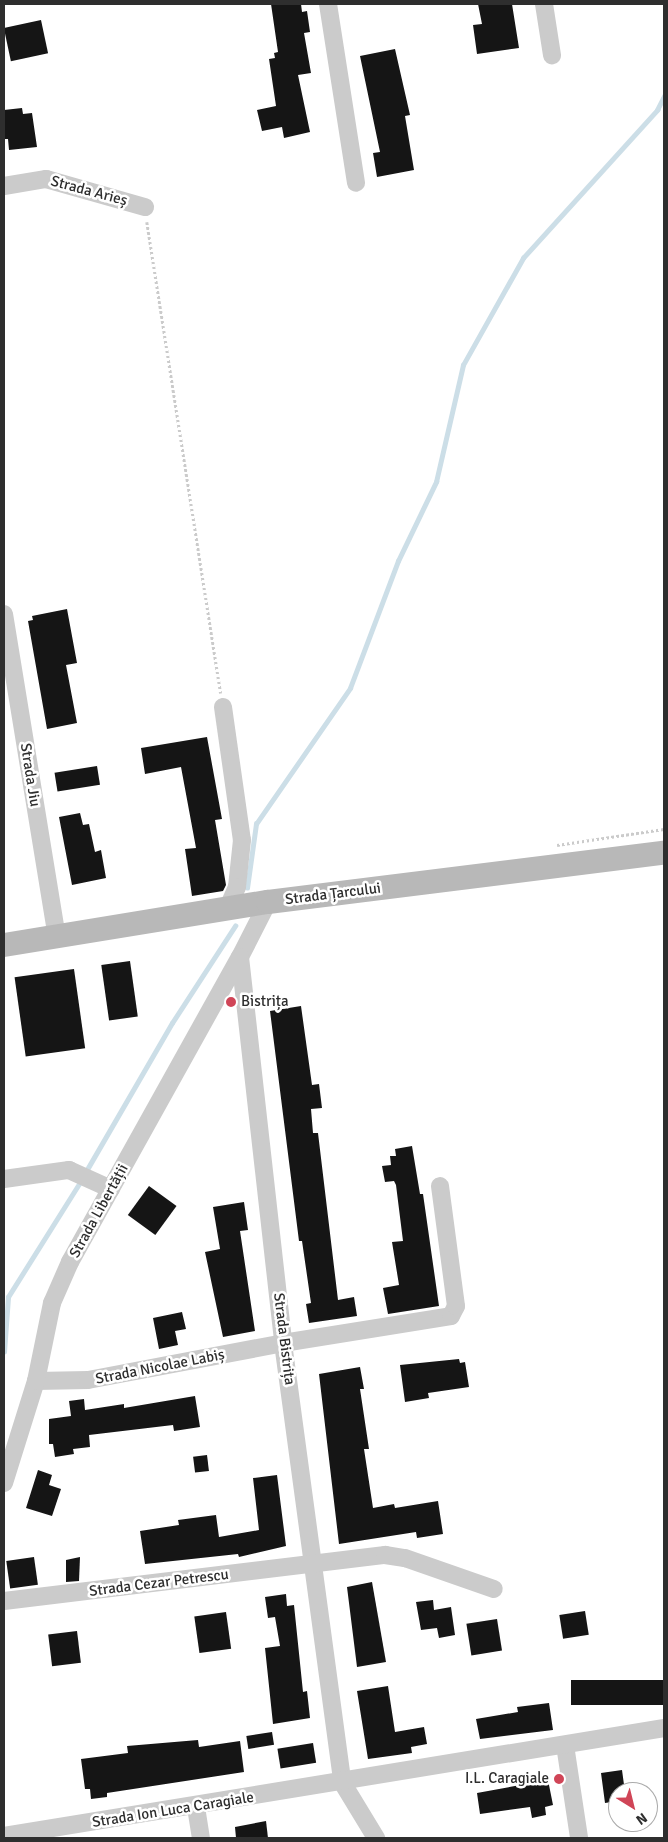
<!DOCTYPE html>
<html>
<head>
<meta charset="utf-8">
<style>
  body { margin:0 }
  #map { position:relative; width:668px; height:1842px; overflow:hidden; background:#fff; font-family:Signika,sans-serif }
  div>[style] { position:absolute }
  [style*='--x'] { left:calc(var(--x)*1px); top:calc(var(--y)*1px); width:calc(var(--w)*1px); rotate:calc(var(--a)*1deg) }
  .stream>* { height:4.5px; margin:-2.25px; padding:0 2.25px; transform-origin:2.25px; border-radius:2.25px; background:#ccdee7 }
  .building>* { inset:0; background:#151515; transform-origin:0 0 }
  .path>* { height:2.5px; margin-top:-1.25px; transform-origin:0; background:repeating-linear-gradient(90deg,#cbcbcb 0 2.5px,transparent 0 5px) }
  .street>* { height:18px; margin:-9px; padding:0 9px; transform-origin:9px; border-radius:9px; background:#cbcbcb }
  .secondary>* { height:24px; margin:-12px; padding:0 12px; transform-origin:12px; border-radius:12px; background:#b8b8b8 }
  .dots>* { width:14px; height:14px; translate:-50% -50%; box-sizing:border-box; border:2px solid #fff; border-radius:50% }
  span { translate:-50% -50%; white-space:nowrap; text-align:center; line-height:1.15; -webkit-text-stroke:5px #fff; paint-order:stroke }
  .street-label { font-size:15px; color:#2e2e2e }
  .poi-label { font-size:15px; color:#2e2e2e }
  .left { translate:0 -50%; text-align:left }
  .right { translate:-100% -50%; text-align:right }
  .frame { position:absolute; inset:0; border:5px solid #2e2e2e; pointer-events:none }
  .north { position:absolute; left:608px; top:1782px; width:50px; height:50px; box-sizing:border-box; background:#fff; border:1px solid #ababab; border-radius:50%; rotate:144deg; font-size:14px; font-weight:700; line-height:20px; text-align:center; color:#2e2e2e }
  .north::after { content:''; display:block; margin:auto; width:18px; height:22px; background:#d04557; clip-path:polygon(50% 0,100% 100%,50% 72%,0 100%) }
</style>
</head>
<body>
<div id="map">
  <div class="stream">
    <div style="--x:247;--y:888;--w:65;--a:-82"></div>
    <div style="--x:256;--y:824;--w:165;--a:-55.3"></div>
    <div style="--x:350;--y:688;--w:136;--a:-69.3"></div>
    <div style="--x:398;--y:561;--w:88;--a:-64.3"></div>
    <div style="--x:436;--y:482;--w:120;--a:-77"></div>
    <div style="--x:463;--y:365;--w:123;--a:-60.7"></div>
    <div style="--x:523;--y:258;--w:200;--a:-47.8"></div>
    <div style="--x:657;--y:110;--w:16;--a:-63"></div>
    <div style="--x:85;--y:1173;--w:173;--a:-59.9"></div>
    <div style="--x:172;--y:1023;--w:116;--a:-57"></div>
    <div style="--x:4;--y:1352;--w:55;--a:-85.8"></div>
    <div style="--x:8;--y:1297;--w:139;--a:-57.9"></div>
  </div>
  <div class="building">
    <div style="clip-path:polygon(271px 4px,301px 4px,302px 12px,307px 11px,310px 32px,304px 33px,311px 73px,298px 75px,310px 132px,284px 138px,282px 127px,262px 131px,257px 110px,276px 106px,269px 59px,275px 58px,274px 53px,278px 52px)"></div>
    <div style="clip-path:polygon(478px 4px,512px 4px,519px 48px,477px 54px,473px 25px,482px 24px)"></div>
    <div style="left:41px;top:20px;width:34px;height:38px;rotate:78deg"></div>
    <div style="clip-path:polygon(395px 49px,410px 115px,405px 116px,414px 170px,377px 177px,373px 153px,380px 152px,360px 56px)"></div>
    <div style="clip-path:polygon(22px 108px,23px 114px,32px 113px,37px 147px,9px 150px,8px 139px,5px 139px,4px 110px)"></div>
    <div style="clip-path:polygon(67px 609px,77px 663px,66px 665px,77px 723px,47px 729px,28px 621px,33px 620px,32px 616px)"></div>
    <div style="clip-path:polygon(207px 737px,222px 819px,215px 820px,226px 885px,223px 891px,192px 896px,185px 849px,196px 848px,181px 767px,145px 774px,141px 748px)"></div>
    <div style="left:97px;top:766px;width:19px;height:43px;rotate:81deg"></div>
    <div style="clip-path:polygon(80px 813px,83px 825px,89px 824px,95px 852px,101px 850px,106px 878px,72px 885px,59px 817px)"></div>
    <div style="left:130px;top:961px;width:56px;height:29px;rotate:82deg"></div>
    <div style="left:74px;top:969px;width:80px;height:60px;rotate:82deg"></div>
    <div style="clip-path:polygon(301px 1006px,312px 1085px,319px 1084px,322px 1108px,311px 1109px,313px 1133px,318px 1133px,338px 1300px,354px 1297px,357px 1316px,309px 1323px,306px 1304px,311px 1303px,302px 1241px,299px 1241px,270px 1011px)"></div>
    <div style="clip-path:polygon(412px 1146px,420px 1194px,423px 1194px,439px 1306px,388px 1314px,383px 1288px,399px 1285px,392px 1242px,403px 1241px,396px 1185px,394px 1181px,385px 1182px,382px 1166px,391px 1165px,390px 1156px,396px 1156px,395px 1149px)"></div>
    <div style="left:149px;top:1186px;width:34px;height:36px;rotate:36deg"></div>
    <div style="clip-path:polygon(244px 1202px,248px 1230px,240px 1231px,255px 1331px,223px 1337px,205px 1252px,220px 1249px,213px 1207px)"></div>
    <div style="clip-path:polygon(182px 1312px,186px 1329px,175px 1331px,178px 1345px,159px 1349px,153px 1318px)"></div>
    <div style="clip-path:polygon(459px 1359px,460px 1363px,465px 1362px,469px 1387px,428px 1393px,429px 1398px,405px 1402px,400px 1365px)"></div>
    <div style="clip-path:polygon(360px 1367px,364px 1389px,360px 1389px,369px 1449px,364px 1449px,373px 1508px,394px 1504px,395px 1508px,438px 1501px,443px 1534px,417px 1538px,416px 1532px,339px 1544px,319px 1374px)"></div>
    <div style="clip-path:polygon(195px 1396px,200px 1427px,174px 1431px,173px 1425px,89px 1435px,90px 1447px,73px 1449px,74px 1454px,55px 1457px,53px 1444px,49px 1444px,49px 1419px,71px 1416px,69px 1401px,84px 1399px,85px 1410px,124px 1404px,124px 1408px)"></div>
    <div style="left:207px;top:1455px;width:16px;height:14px;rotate:83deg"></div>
    <div style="clip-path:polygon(38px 1470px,52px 1475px,49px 1485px,61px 1489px,52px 1516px,26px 1508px)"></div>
    <div style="clip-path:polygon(277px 1475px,286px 1546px,239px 1557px,238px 1554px,145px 1564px,140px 1531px,179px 1525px,178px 1520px,216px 1515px,219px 1537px,259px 1530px,253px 1478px)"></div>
    <div style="left:34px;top:1557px;width:28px;height:28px;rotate:82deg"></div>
    <div style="clip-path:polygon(80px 1557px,79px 1581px,66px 1582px,66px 1560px)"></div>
    <div style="clip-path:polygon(372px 1582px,386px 1662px,357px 1667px,347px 1587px)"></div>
    <div style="clip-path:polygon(286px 1594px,287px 1606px,294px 1605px,303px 1692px,307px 1691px,310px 1718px,273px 1724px,265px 1648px,280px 1646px,275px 1617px,268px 1618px,265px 1597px)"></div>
    <div style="clip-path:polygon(433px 1600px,434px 1610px,451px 1607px,455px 1635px,439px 1638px,437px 1628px,421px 1630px,416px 1602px)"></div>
    <div style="left:585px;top:1611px;width:24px;height:26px;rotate:81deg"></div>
    <div style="left:226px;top:1612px;width:37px;height:32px;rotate:82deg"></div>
    <div style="left:497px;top:1619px;width:32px;height:31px;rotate:81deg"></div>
    <div style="left:77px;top:1631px;width:32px;height:29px;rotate:83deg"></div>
    <div style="left:664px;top:1680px;width:25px;height:93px;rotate:90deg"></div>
    <div style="clip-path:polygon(388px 1686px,395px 1732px,424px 1727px,427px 1744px,411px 1747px,412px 1753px,368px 1759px,357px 1691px)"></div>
    <div style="clip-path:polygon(549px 1703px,553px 1730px,480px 1739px,476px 1719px,518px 1712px,517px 1707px)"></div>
    <div style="left:272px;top:1732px;width:13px;height:26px;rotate:81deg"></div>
    <div style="clip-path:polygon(198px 1740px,199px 1747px,240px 1741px,244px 1772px,107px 1793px,107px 1797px,91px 1799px,90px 1789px,85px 1789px,81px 1759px,128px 1753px,127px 1746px)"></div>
    <div style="left:313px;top:1743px;width:20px;height:36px;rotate:81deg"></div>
    <div style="clip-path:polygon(622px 1770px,625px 1792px,618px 1792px,618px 1801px,605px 1803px,601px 1773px)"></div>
    <div style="clip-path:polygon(548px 1780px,553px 1805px,545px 1807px,546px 1815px,532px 1818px,530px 1807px,480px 1814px,477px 1793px)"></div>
    <div style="clip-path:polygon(266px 1821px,268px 1838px,236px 1838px,235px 1827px)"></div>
  </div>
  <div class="path">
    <div style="--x:147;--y:222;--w:477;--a:81.1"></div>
    <div style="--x:557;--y:845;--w:108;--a:-8.5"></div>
  </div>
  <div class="street">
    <div style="--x:328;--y:4;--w:181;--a:81.1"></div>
    <div style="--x:544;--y:4;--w:52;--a:81.1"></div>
    <div style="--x:4;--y:186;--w:43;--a:-9.5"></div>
    <div style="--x:46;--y:179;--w:103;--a:15.8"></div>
    <div style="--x:4;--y:614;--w:327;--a:80.7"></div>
    <div style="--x:223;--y:707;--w:134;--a:81.9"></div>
    <div style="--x:242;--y:840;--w:47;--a:96.1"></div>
    <div style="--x:237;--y:887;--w:24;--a:114"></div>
    <div style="--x:268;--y:902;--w:62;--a:117"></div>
    <div style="--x:240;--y:957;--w:388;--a:83.6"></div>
    <div style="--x:283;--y:1343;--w:443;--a:82.3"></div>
    <div style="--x:342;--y:1782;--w:66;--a:58.7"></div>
    <div style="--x:4;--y:1179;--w:66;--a:-7.9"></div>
    <div style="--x:69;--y:1170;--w:46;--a:24.3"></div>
    <div style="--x:36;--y:1381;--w:52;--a:-1.1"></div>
    <div style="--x:88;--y:1380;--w:198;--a:-10.7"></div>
    <div style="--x:283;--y:1343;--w:170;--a:-9.1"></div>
    <div style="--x:451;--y:1316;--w:11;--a:-63"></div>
    <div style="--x:456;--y:1306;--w:121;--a:-97.6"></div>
    <div style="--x:4;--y:1483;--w:107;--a:-72.6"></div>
    <div style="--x:36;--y:1381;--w:80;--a:-78.4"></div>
    <div style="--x:52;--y:1303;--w:45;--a:-66.3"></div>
    <div style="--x:70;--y:1262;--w:349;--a:-60.9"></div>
    <div style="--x:4;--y:1601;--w:384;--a:-6.9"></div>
    <div style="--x:385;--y:1555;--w:20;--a:9"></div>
    <div style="--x:405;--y:1558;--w:94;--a:19.2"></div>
    <div style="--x:565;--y:1745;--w:94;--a:81.4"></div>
    <div style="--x:196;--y:1807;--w:31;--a:81"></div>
    <div style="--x:4;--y:1836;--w:669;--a:-9.29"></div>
  </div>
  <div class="secondary">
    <div style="--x:4;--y:945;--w:267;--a:-9.3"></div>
    <div style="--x:268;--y:902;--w:399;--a:-7.1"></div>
  </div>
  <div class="dots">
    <div style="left:231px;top:1002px;background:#d04557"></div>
    <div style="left:559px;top:1779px;background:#d04557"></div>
  </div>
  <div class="street-label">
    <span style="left:89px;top:191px;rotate:15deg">Strada Arieș</span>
    <span style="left:30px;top:775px;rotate:81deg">Strada Jiu</span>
    <span style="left:333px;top:894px;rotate:-7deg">Strada Țarcului</span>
    <span style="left:99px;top:1211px;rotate:-61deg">Strada Libertății</span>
    <span style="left:284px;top:1339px;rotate:83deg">Strada Bistrița</span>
    <span style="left:160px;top:1367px;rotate:-11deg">Strada Nicolae Labiș</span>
    <span style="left:159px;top:1583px;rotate:-7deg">Strada Cezar Petrescu</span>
    <span style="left:173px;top:1810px;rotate:-9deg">Strada Ion Luca Caragiale</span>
  </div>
  <div class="poi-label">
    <span class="left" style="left:241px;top:1002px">Bistrița</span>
    <span class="right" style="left:549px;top:1779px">I.L. Caragiale</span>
  </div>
  <div class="frame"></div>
  <div class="north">N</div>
</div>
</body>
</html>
